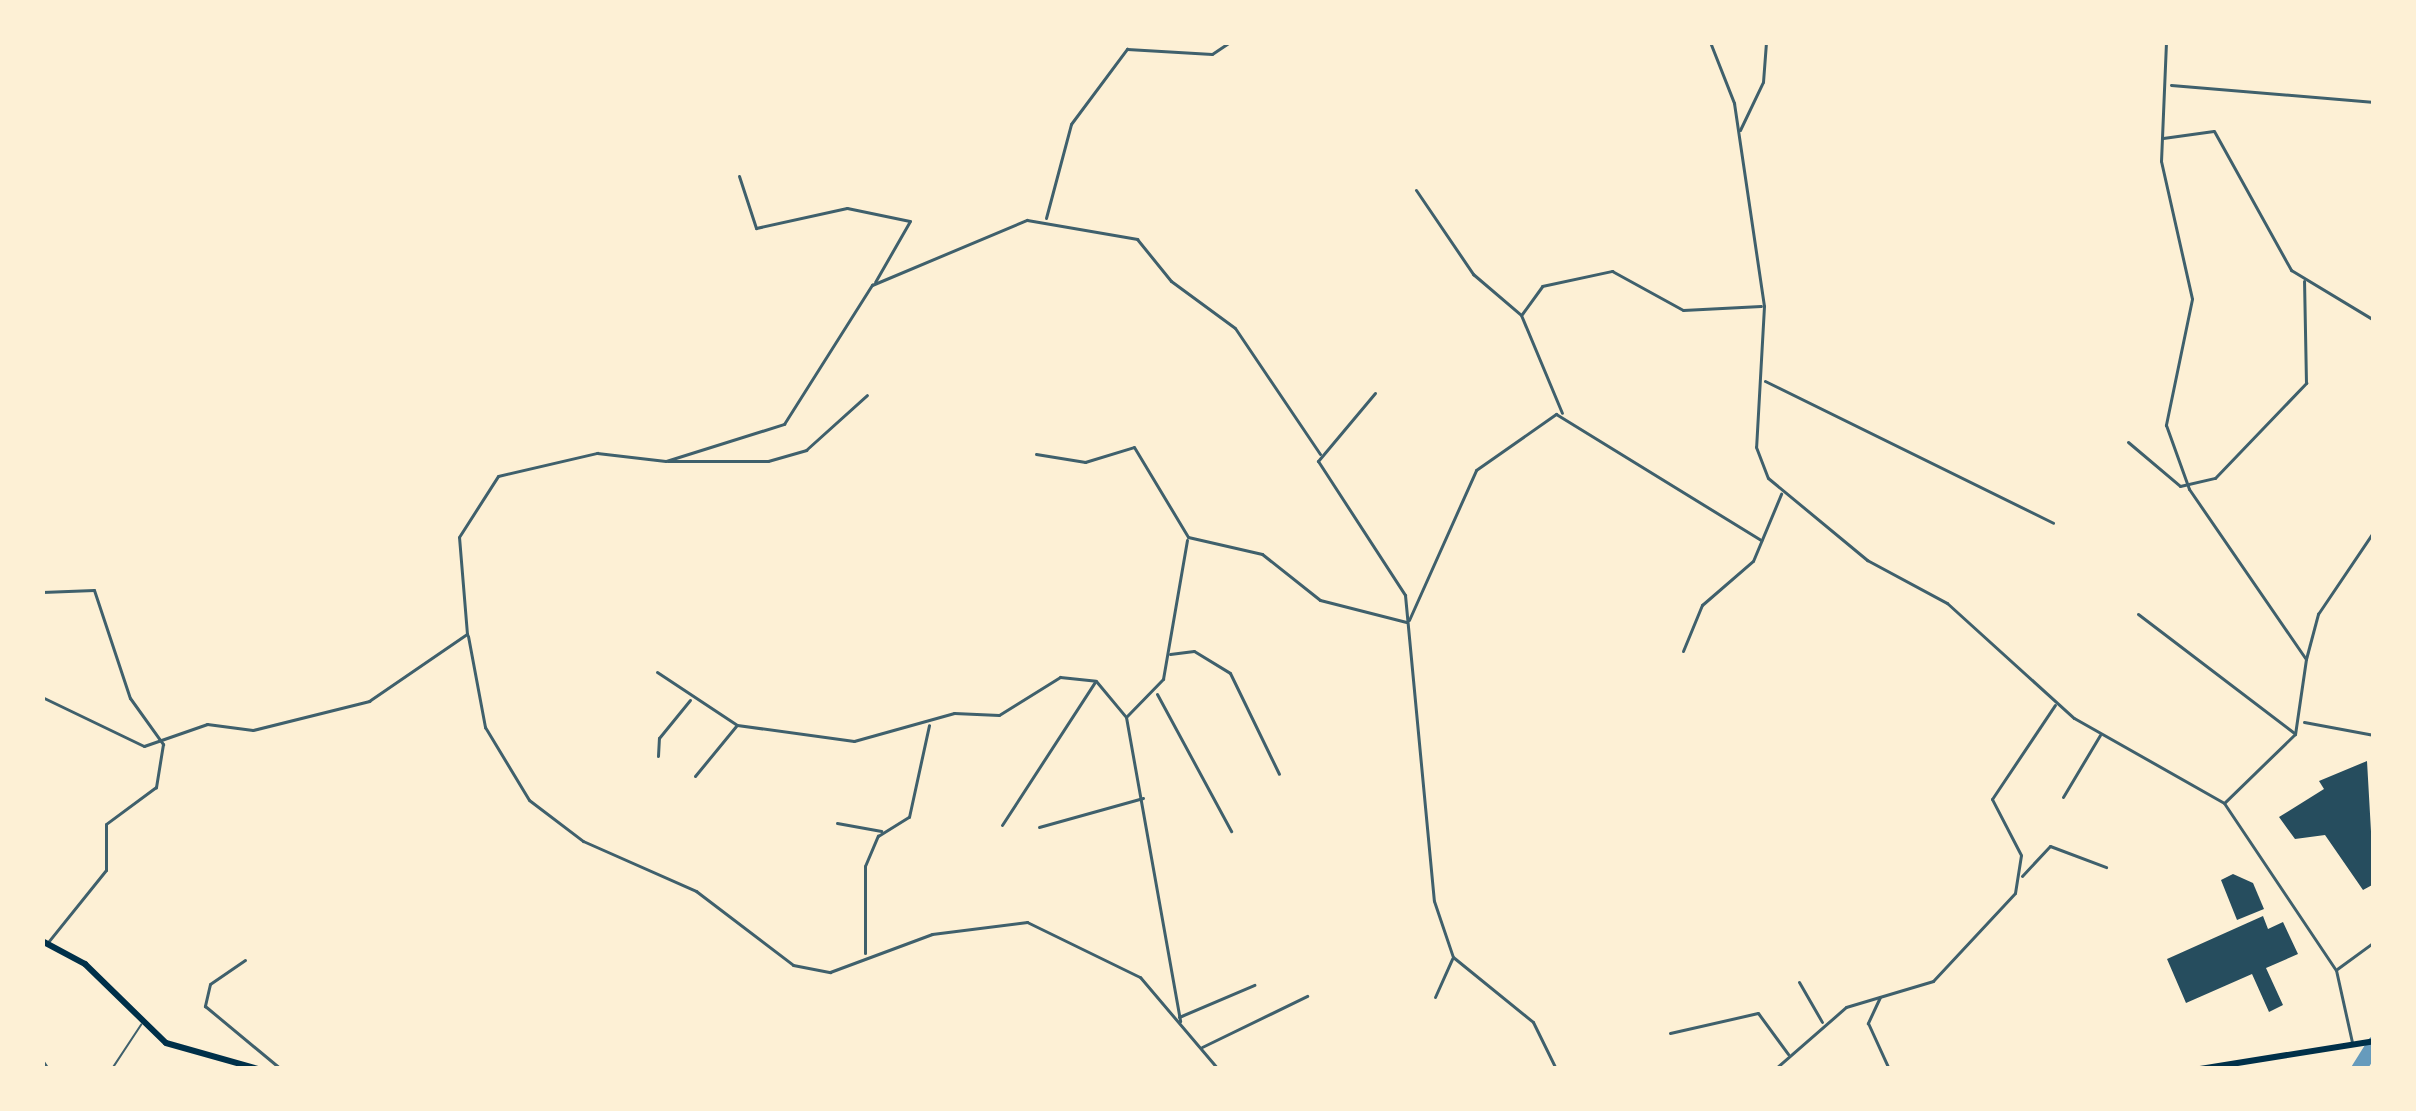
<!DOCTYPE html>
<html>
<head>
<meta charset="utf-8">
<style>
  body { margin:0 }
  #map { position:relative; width:2416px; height:1111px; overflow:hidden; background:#fdf0d5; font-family:Inter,sans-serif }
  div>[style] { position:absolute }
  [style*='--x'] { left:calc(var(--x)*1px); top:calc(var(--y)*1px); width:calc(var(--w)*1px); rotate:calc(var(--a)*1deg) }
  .river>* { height:15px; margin:-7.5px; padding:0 7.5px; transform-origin:7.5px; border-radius:7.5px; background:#669bbc }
  .building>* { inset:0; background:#264d5e }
  .service>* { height:1.5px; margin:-0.75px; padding:0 0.75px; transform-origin:0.75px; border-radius:0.75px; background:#3f606c }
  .minor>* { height:3px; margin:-1.5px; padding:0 1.5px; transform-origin:1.5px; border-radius:1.5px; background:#3f606c }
  .primary>* { height:6px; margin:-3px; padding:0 3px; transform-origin:3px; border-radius:3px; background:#003049 }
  span { translate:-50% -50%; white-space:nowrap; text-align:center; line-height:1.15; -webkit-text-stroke:9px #fdf0d5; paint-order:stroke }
  .frame { position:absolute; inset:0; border:45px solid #fdf0d5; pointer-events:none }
</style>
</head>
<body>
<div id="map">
  <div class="river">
    <div style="--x:2358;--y:1069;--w:31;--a:-58"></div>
  </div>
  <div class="building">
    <div style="clip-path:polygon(2367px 761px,2374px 884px,2363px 890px,2325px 835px,2295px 839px,2279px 817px,2324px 789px,2319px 781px)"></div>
    <div style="clip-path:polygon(2233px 874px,2253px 883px,2264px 909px,2237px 920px,2221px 880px)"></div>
    <div style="clip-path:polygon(2263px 916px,2268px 929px,2283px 922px,2298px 954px,2266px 968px,2283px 1005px,2269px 1012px,2252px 974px,2186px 1003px,2167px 959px)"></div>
  </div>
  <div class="service">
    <div style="--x:112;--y:1069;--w:53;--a:-56.6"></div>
  </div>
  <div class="minor">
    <div style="--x:1710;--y:42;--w:66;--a:68.5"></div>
    <div style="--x:1734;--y:103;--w:205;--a:81.6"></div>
    <div style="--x:1764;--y:306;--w:141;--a:93.2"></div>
    <div style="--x:1756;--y:447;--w:33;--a:69"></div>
    <div style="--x:1768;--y:478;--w:129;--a:39.6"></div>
    <div style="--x:1867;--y:560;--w:91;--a:28.3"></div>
    <div style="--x:1947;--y:603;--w:171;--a:42.2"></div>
    <div style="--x:2074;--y:718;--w:172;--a:29.5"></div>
    <div style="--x:2224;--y:803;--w:201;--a:56.2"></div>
    <div style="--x:2336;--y:970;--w:74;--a:77.5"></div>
    <div style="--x:2166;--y:42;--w:119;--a:92.4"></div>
    <div style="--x:2161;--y:161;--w:141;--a:77.3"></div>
    <div style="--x:2192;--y:299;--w:129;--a:101.7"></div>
    <div style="--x:2166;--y:425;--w:68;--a:70.2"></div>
    <div style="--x:2189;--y:489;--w:206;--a:55.5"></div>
    <div style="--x:2306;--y:659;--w:76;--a:98.3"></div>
    <div style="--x:2295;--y:734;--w:98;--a:135.8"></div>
    <div style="--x:2171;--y:85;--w:204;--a:4.8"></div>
    <div style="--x:1740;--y:130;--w:53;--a:-64.4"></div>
    <div style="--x:1763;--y:82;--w:40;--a:-85.7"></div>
    <div style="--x:2163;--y:138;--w:51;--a:-7.8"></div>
    <div style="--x:2214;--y:131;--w:159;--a:61"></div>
    <div style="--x:2291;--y:270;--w:97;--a:31.1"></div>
    <div style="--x:739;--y:176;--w:55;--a:71.9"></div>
    <div style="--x:756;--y:228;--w:93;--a:-12.4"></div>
    <div style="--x:847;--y:208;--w:64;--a:11.7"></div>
    <div style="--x:910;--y:221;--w:70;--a:119.8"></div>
    <div style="--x:1416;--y:190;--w:102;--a:55.8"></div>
    <div style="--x:1473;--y:274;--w:63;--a:40.5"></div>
    <div style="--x:1521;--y:315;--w:106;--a:67.3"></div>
    <div style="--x:1046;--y:218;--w:97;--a:-75.1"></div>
    <div style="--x:1071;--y:124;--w:94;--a:-53.3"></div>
    <div style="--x:1127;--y:49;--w:85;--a:3.4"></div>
    <div style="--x:1212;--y:54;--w:22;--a:-34"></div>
    <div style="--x:1522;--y:314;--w:34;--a:-54"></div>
    <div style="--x:1542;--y:286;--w:72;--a:-12.1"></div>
    <div style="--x:1612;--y:271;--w:81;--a:28.8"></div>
    <div style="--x:1683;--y:310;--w:78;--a:-2.9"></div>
    <div style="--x:1765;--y:381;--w:321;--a:26.2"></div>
    <div style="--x:1375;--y:393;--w:89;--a:130"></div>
    <div style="--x:1318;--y:461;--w:160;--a:57"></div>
    <div style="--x:1405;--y:595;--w:307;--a:84.6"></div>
    <div style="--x:1434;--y:901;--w:59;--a:71.3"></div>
    <div style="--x:1453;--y:957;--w:103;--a:39.1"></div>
    <div style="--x:1533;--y:1022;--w:52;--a:63.9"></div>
    <div style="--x:2128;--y:442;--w:68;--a:40.2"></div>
    <div style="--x:2180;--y:486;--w:36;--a:-13"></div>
    <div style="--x:2215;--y:478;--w:132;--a:-46.2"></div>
    <div style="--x:2306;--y:383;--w:102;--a:-91.1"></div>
    <div style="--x:1036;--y:454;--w:50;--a:9.3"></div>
    <div style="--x:1085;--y:462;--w:51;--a:-17"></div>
    <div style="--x:1134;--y:447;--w:105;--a:59"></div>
    <div style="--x:1188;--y:537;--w:76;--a:12.9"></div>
    <div style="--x:1262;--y:554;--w:74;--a:38.4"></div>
    <div style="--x:1320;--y:600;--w:89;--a:14.3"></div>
    <div style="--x:668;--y:461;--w:100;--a:0"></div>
    <div style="--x:768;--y:461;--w:40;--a:-16"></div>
    <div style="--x:806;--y:450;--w:82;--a:-42"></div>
    <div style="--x:42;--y:592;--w:52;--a:-2.2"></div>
    <div style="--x:94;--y:590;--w:114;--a:71.6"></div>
    <div style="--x:130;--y:698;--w:57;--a:54.3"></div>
    <div style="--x:163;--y:744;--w:44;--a:99.2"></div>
    <div style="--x:156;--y:787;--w:62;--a:143.5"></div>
    <div style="--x:106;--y:824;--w:46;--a:90"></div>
    <div style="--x:106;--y:870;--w:91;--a:128.8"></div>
    <div style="--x:2138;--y:614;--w:196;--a:37.3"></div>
    <div style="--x:1409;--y:620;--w:164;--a:-65.9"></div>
    <div style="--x:1476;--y:470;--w:98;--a:-35"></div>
    <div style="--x:1556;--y:414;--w:241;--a:31.6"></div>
    <div style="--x:468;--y:636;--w:93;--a:79.4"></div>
    <div style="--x:485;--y:727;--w:85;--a:58.9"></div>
    <div style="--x:529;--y:800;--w:68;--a:37.2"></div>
    <div style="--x:583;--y:841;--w:124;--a:23.9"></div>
    <div style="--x:696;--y:891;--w:122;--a:37.3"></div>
    <div style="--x:793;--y:965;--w:38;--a:11"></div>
    <div style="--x:830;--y:972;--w:109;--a:-20.4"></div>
    <div style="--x:932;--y:934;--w:96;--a:-7.2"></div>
    <div style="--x:1027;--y:922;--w:126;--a:26"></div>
    <div style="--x:1140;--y:977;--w:121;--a:49.7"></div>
    <div style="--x:1683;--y:651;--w:50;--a:-67.6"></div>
    <div style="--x:1702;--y:605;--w:67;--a:-40.8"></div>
    <div style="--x:1753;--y:561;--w:73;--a:-67.3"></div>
    <div style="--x:1170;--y:654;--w:24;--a:-7"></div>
    <div style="--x:1194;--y:651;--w:42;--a:31.4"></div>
    <div style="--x:1230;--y:673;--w:112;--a:64.1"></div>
    <div style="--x:2306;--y:659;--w:47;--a:-75.1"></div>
    <div style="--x:2318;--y:614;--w:100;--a:-56"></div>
    <div style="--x:657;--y:672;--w:96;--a:33.5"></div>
    <div style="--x:737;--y:725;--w:118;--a:7.8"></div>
    <div style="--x:854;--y:741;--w:104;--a:-15.6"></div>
    <div style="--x:954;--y:713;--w:45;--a:2.5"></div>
    <div style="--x:999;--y:715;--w:72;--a:-31.9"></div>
    <div style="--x:1060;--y:677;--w:36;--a:6"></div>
    <div style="--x:1096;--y:681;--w:47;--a:50.2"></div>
    <div style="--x:1126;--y:717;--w:309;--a:79.9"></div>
    <div style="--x:1157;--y:694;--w:156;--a:61.6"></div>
    <div style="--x:42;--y:697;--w:113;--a:25.7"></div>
    <div style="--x:144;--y:746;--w:67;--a:-19.2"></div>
    <div style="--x:207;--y:724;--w:46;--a:7.4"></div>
    <div style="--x:253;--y:730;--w:120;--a:-14"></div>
    <div style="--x:369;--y:701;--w:119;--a:-34.4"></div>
    <div style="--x:467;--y:634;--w:97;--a:-94.7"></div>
    <div style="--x:459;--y:537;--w:72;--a:-57.4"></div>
    <div style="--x:498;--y:476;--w:102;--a:-13.1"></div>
    <div style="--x:597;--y:453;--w:69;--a:6.6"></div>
    <div style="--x:666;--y:461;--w:124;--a:-17.4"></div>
    <div style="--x:784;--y:424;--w:165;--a:-57.7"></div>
    <div style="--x:872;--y:285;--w:168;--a:-22.8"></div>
    <div style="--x:1027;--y:220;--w:112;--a:9.8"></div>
    <div style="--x:1137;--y:239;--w:54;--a:51"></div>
    <div style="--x:1171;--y:281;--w:79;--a:36.3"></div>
    <div style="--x:1235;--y:328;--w:152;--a:56"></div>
    <div style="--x:1127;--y:716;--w:52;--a:-45.8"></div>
    <div style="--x:1163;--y:679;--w:141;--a:-80.2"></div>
    <div style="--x:2304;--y:722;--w:71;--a:10.5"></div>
    <div style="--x:658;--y:756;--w:18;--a:-87"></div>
    <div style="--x:659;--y:738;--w:49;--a:-50.8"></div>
    <div style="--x:695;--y:776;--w:65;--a:-50.6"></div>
    <div style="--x:2063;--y:797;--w:72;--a:-59.2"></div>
    <div style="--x:837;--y:823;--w:45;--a:10.3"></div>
    <div style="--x:1002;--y:825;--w:171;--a:-57"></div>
    <div style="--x:1039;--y:827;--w:108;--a:-15.6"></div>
    <div style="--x:2022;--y:876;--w:41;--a:-47"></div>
    <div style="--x:2050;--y:846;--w:60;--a:20.6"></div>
    <div style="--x:865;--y:953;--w:87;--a:-90"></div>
    <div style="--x:865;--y:866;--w:33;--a:-67"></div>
    <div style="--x:878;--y:836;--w:36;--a:-32"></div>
    <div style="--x:909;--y:817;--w:94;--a:-77.7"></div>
    <div style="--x:245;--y:960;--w:42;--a:145.6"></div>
    <div style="--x:210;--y:984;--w:23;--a:103"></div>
    <div style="--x:205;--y:1006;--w:99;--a:39.7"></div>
    <div style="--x:2337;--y:969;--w:46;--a:-36.1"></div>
    <div style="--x:1799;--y:982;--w:46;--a:60.1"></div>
    <div style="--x:1435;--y:997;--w:42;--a:-65.9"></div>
    <div style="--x:1880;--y:997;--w:29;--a:115"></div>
    <div style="--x:1868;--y:1023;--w:51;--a:65.5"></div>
    <div style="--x:1179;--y:1017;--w:82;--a:-23.1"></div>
    <div style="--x:1670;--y:1033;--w:90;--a:-12.8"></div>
    <div style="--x:1758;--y:1013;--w:51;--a:53.8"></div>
    <div style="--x:1202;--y:1047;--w:117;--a:-25.9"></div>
    <div style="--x:42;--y:1060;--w:11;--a:56"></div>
    <div style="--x:1219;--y:1067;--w:14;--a:8"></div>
    <div style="--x:1590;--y:1068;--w:1;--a:45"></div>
    <div style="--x:1775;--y:1069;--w:94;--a:-41.1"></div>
    <div style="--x:1846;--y:1007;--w:91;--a:-16.6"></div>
    <div style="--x:1933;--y:981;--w:120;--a:-47"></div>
    <div style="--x:2015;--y:893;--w:38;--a:-81"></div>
    <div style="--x:2021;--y:855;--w:63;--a:-117.4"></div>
    <div style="--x:1992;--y:799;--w:113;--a:-56.2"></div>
  </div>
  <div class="primary">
    <div style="--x:42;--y:941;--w:49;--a:28.1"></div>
    <div style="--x:85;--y:964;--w:113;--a:44.3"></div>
    <div style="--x:166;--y:1043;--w:96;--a:15.8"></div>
    <div style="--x:2200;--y:1069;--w:176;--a:-9.1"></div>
  </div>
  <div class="frame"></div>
</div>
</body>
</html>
